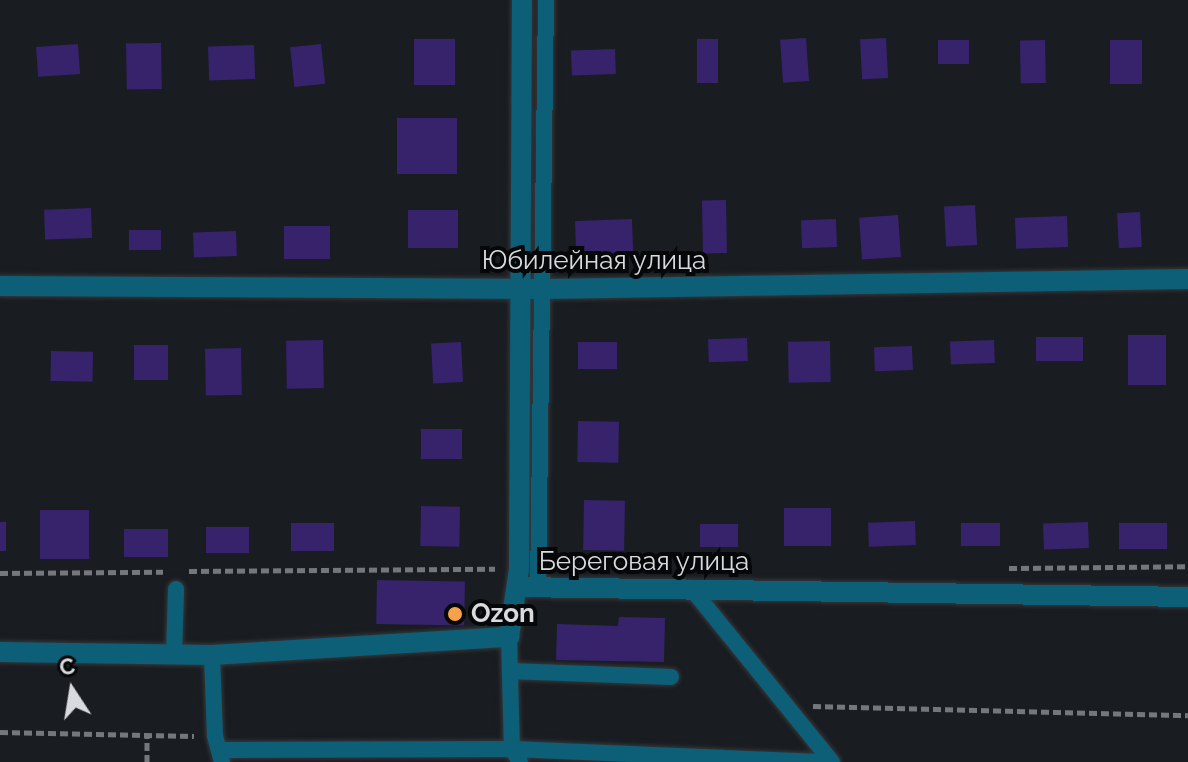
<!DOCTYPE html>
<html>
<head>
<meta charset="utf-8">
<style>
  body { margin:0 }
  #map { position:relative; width:1188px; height:762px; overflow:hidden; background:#191c20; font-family:Raleway,sans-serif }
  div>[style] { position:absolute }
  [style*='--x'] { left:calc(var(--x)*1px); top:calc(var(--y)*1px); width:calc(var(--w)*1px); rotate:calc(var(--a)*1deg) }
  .building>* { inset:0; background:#36236c; transform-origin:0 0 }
  .path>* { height:5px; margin-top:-2.5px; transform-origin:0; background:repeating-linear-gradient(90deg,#75787b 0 8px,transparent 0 12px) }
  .roads { filter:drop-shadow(0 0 2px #34373a) drop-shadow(0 0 2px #34373a) }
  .service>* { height:16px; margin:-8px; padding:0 8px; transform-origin:8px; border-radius:8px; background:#0d5f78 }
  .minor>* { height:20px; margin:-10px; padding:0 10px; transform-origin:10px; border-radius:10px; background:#0d5f78 }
  .dots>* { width:22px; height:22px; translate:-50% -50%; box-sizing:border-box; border:4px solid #060708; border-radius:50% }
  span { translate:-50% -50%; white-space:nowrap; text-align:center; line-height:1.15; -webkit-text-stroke:8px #060708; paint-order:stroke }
  .street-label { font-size:26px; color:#d8dadd }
  .poi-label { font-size:26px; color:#d8dadd; font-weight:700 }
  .left { translate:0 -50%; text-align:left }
  .north { position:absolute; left:32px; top:650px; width:80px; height:80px; -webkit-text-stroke:6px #060708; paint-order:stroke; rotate:348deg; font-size:22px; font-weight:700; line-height:32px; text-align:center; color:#d8dadd }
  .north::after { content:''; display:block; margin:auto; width:28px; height:36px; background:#d8dadd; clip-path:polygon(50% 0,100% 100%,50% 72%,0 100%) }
</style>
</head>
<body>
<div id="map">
  <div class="building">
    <div style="left:806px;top:38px;width:43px;height:26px;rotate:86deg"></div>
    <div style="left:886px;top:38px;width:40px;height:26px;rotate:87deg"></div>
    <div style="left:414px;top:39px;width:41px;height:46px"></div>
    <div style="left:697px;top:39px;width:21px;height:44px"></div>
    <div style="left:969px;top:40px;width:24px;height:31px;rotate:90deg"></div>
    <div style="left:1045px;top:40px;width:43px;height:25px;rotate:89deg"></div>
    <div style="left:1110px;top:40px;width:32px;height:44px"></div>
    <div style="left:161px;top:43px;width:46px;height:35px;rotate:89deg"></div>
    <div style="left:78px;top:44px;width:30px;height:42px;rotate:86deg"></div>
    <div style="left:321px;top:44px;width:40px;height:31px;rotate:84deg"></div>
    <div style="left:254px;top:45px;width:34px;height:46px;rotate:88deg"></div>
    <div style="left:615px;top:49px;width:25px;height:44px;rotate:88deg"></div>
    <div style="left:397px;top:118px;width:60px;height:56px"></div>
    <div style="left:726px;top:200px;width:53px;height:24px;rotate:89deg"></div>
    <div style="left:975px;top:205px;width:40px;height:31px;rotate:87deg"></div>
    <div style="left:91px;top:208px;width:30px;height:47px;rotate:88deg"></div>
    <div style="left:458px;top:210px;width:38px;height:50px;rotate:90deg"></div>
    <div style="left:1140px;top:212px;width:35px;height:23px;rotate:87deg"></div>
    <div style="left:898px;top:215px;width:42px;height:39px;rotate:86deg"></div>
    <div style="left:1067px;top:216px;width:31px;height:52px;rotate:88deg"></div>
    <div style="left:632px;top:219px;width:35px;height:57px;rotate:88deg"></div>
    <div style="left:836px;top:219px;width:28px;height:35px;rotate:88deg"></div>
    <div style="left:284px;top:226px;width:46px;height:33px"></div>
    <div style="left:129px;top:230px;width:32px;height:20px"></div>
    <div style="left:236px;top:231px;width:25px;height:43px;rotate:88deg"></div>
    <div style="left:1128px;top:335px;width:38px;height:50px"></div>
    <div style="left:1036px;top:337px;width:47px;height:24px"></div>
    <div style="left:747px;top:338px;width:23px;height:39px;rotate:88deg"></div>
    <div style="left:323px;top:340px;width:48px;height:37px;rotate:89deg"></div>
    <div style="left:994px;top:340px;width:23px;height:44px;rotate:88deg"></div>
    <div style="left:830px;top:341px;width:41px;height:42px;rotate:89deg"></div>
    <div style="left:461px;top:342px;width:40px;height:30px;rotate:87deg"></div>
    <div style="left:617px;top:342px;width:27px;height:39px;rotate:90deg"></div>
    <div style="left:134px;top:345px;width:34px;height:35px"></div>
    <div style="left:912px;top:346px;width:24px;height:38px;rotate:88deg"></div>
    <div style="left:241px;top:348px;width:47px;height:36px;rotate:89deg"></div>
    <div style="left:51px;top:351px;width:42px;height:30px;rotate:1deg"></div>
    <div style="left:578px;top:421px;width:41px;height:41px;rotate:1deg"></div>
    <div style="left:421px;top:429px;width:41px;height:30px"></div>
    <div style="left:584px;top:500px;width:41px;height:50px;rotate:1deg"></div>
    <div style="left:421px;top:506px;width:39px;height:40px;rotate:1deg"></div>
    <div style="left:784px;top:508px;width:47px;height:38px"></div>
    <div style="left:40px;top:510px;width:49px;height:49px"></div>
    <div style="left:915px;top:521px;width:24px;height:47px;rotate:88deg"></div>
    <div style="left:0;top:522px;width:6px;height:29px"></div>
    <div style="left:1088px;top:522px;width:26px;height:45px;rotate:88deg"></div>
    <div style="left:291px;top:523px;width:43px;height:28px"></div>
    <div style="left:1000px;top:523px;width:23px;height:39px;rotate:90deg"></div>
    <div style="left:1167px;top:523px;width:26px;height:48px;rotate:90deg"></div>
    <div style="left:738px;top:524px;width:23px;height:38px;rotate:90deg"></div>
    <div style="left:206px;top:527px;width:43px;height:26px"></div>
    <div style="left:124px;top:529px;width:44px;height:28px"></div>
    <div style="left:377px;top:580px;width:88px;height:44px;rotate:1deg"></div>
    <div style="clip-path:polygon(619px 617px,665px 618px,664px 662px,556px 660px,557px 624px,618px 626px)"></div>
  </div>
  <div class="path">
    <div style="--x:1009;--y:568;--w:179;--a:-0.6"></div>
    <div style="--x:189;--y:571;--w:306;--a:-0.4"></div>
    <div style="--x:0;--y:573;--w:163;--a:-0.4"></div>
    <div style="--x:813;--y:706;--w:375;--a:1.4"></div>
    <div style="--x:0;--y:732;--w:194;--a:1.2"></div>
    <div style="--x:147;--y:762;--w:27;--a:-90"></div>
  </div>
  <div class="roads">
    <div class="service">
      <div style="--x:538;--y:588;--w:588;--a:-89.22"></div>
      <div style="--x:691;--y:588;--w:224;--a:51"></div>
      <div style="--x:509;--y:637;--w:112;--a:88.5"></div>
      <div style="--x:512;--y:749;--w:15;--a:58"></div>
      <div style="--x:174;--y:654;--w:65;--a:-88.2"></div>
      <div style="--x:212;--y:655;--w:81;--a:87.9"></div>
      <div style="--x:215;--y:736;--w:27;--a:75"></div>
      <div style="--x:510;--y:671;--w:161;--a:2.1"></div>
      <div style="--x:223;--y:750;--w:289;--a:-0.2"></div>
      <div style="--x:512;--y:749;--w:316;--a:2.4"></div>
    </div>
    <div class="minor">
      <div style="--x:0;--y:286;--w:545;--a:0.32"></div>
      <div style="--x:545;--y:289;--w:643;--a:-0.89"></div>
      <div style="--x:517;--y:587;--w:671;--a:0.85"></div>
      <div style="--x:0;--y:652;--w:212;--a:0.8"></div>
      <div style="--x:212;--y:655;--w:298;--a:-3.5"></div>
      <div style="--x:509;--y:637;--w:69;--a:-81.6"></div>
      <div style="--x:519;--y:569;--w:569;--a:-89.7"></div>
    </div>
  </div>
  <div class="dots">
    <div style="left:455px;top:614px;background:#f8a14b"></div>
  </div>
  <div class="street-label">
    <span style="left:594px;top:261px">Юбилейная улица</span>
    <span style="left:644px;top:562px">Береговая улица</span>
  </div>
  <div class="poi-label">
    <span class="left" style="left:471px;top:614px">Ozon</span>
  </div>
  <div class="north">С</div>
</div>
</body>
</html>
